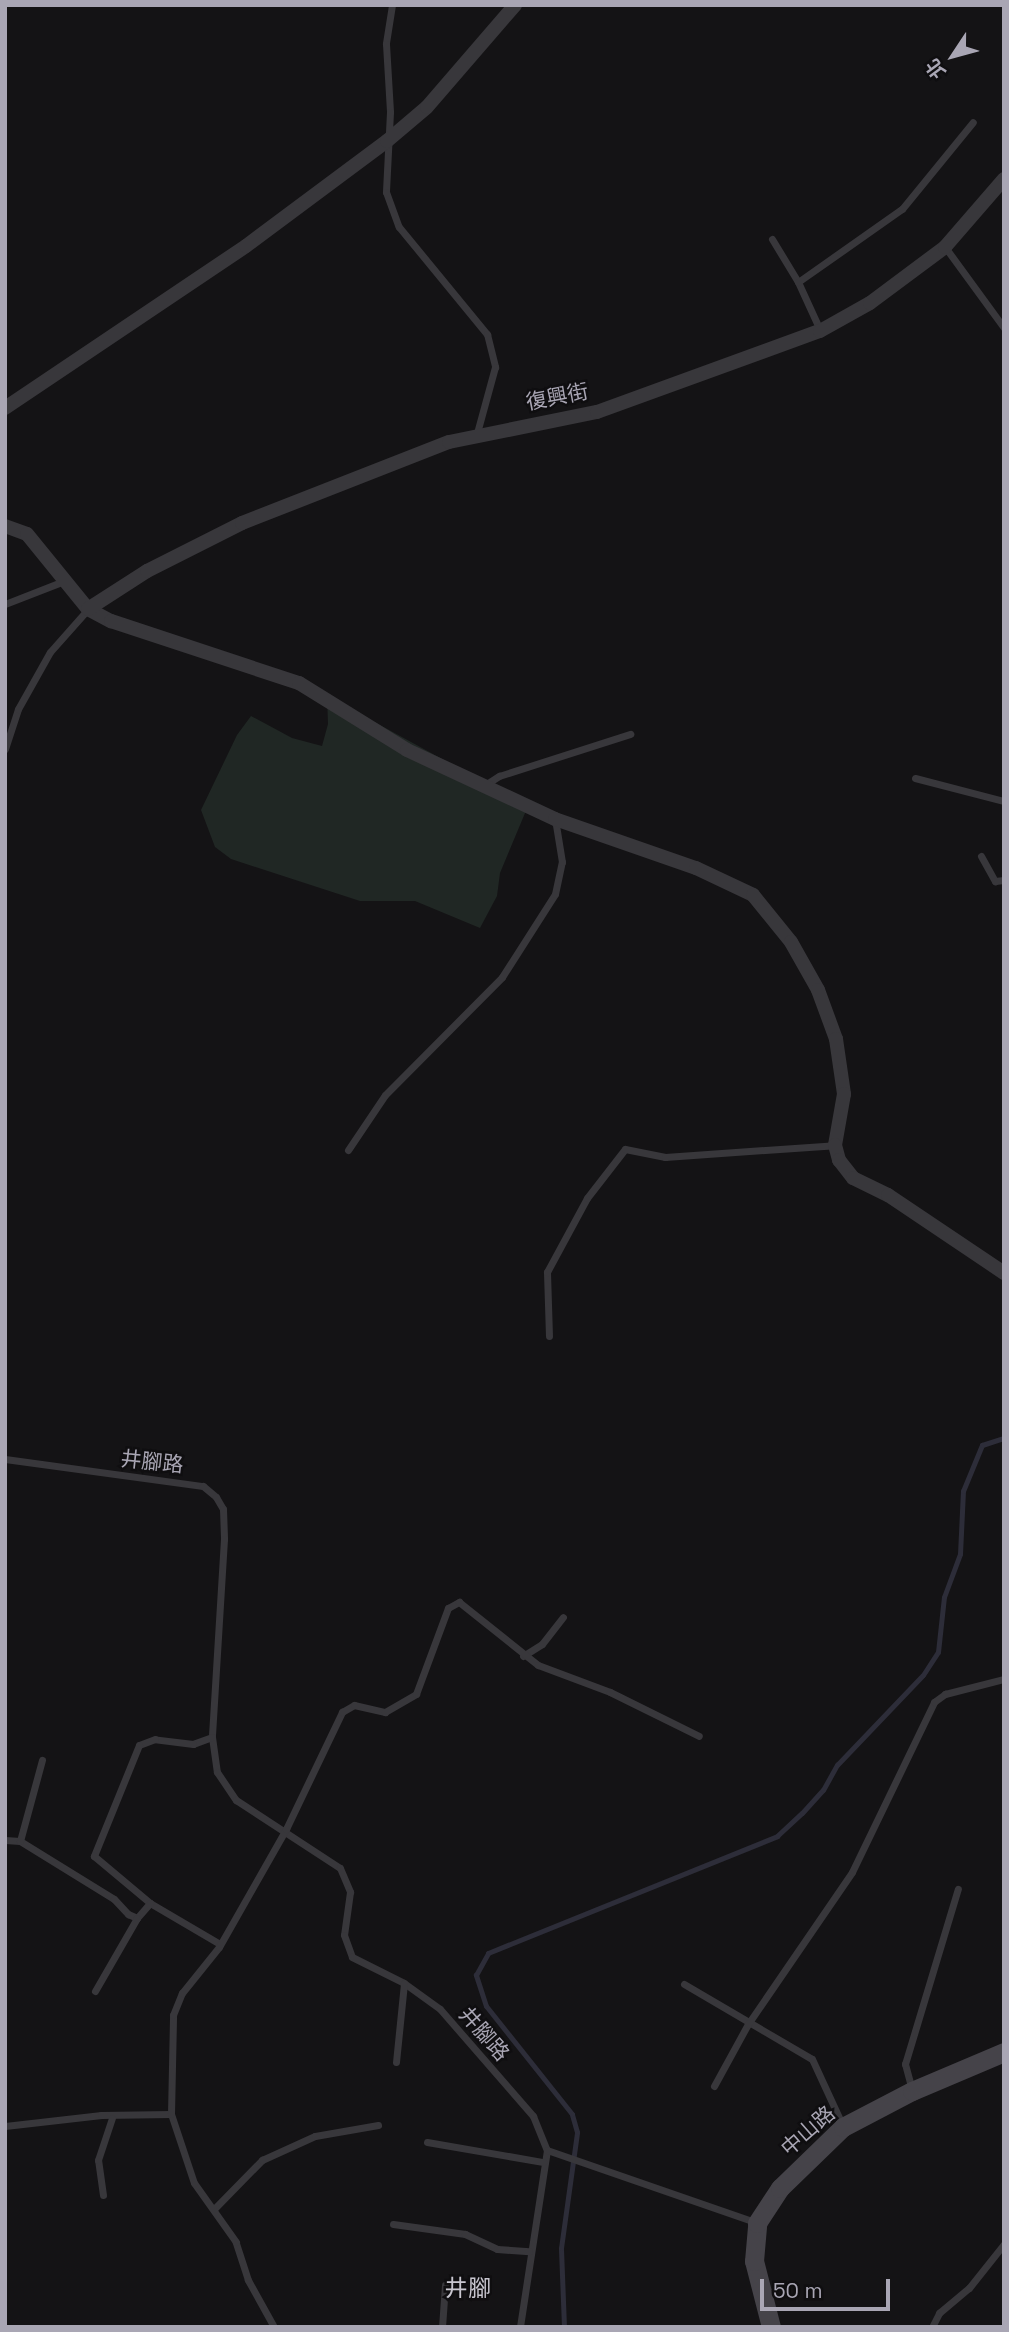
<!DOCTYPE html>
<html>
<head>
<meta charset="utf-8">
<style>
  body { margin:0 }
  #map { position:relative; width:1009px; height:2332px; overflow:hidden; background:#141315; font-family:"Space Grotesk","Noto Sans TC",sans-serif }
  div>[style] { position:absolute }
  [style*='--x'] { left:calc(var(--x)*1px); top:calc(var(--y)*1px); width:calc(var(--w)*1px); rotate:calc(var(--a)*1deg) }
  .green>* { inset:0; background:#202724 }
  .stream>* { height:5px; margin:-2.5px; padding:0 2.5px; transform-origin:2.5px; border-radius:2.5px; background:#2d2d39 }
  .lane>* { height:7px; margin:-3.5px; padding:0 3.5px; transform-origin:3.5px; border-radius:3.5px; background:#38373b }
  .street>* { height:14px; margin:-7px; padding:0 7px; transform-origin:7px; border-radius:7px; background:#38373b }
  .secondary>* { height:19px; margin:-9.5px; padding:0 9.5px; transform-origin:9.5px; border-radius:9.5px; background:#454349 }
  span { translate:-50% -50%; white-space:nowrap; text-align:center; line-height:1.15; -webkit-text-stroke:5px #0f0e10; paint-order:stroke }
  .street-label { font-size:21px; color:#a9a6b4 }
  .neighbourhood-label { font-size:23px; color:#c9c7d0 }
  .frame { position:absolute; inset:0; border:7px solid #a9a6b4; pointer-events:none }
  .north { position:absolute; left:918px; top:21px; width:70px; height:70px; -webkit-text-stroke:5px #0f0e10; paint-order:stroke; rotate:234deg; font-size:19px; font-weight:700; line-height:28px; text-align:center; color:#a9a6b4 }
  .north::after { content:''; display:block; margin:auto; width:24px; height:32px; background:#a9a6b4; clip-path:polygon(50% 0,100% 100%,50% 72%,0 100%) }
  .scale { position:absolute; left:760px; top:2279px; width:130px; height:32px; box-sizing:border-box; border:4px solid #a9a6b4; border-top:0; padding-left:9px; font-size:21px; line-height:24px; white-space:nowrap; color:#a9a6b4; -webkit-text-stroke:5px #0f0e10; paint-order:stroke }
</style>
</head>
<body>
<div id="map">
  <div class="green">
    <div style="clip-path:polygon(327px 696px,528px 806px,500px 873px,497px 896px,480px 928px,415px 901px,360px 901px,231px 859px,215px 847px,201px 810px,237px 735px,251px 716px,292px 738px,322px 746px,328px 724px)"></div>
  </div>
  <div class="stream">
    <div style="--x:564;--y:2327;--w:79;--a:-92.2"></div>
    <div style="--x:561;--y:2248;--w:117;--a:-82.1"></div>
    <div style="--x:577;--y:2132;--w:19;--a:-106"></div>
    <div style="--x:572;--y:2114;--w:138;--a:-128.5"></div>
    <div style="--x:486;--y:2006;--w:33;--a:-108"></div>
    <div style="--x:476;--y:1975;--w:25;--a:-61"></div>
    <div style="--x:488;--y:1953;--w:312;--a:-22"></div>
    <div style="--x:777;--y:1836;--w:34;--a:-43"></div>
    <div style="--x:802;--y:1813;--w:31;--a:-48"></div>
    <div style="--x:823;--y:1790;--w:29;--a:-61"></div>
    <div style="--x:837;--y:1765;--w:124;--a:-46.3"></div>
    <div style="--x:923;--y:1675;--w:27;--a:-57"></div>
    <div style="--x:938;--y:1652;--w:55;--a:-83.8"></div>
    <div style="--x:944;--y:1597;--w:46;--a:-69.6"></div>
    <div style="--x:960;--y:1554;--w:63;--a:-87.3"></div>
    <div style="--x:963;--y:1491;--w:50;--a:-67.6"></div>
    <div style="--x:982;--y:1445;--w:23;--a:-18"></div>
  </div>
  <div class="lane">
    <div style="--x:392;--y:5;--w:39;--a:99"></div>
    <div style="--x:386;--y:44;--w:68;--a:86.6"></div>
    <div style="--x:390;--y:112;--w:80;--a:92.9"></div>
    <div style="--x:386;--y:192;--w:37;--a:70"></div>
    <div style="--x:399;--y:227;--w:139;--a:50.6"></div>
    <div style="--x:487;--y:334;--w:34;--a:76"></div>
    <div style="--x:495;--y:367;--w:68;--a:105.3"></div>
    <div style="--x:772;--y:239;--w:50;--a:58.8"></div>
    <div style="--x:945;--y:247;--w:100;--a:53.9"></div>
    <div style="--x:820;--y:330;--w:53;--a:-114.6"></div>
    <div style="--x:798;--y:282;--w:127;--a:-35.1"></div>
    <div style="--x:902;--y:209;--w:112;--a:-50.8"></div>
    <div style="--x:5;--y:604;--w:63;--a:-21.3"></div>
    <div style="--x:5;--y:749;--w:42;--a:-72"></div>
    <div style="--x:18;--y:709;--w:65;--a:-60.7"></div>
    <div style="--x:50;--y:652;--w:57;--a:-48.5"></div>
    <div style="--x:915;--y:778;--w:92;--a:14.5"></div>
    <div style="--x:485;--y:785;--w:17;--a:-33"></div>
    <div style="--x:499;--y:776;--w:138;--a:-17.8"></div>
    <div style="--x:981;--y:856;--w:29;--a:61"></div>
    <div style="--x:995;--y:881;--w:9;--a:-6"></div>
    <div style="--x:348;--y:1150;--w:66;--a:-56.1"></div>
    <div style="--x:385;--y:1095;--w:166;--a:-45.2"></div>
    <div style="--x:502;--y:977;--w:98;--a:-57.4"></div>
    <div style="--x:555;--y:894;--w:33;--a:-78"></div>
    <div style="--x:562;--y:862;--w:44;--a:-99.2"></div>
    <div style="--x:549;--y:1336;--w:64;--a:-91.8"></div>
    <div style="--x:547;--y:1272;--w:84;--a:-61.6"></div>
    <div style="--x:587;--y:1198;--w:62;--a:-52.2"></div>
    <div style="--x:625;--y:1149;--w:41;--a:11.3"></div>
    <div style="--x:665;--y:1157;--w:170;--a:-4"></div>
    <div style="--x:5;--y:1459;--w:200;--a:7.8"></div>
    <div style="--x:203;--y:1486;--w:17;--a:40"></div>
    <div style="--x:216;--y:1497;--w:14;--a:60"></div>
    <div style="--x:223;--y:1509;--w:30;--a:88"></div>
    <div style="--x:224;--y:1539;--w:198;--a:93.5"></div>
    <div style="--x:212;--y:1737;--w:35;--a:82"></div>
    <div style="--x:217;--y:1772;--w:34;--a:56"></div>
    <div style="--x:236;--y:1800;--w:124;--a:33.2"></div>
    <div style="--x:340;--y:1868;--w:26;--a:67"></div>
    <div style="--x:350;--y:1892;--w:43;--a:97.9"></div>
    <div style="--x:344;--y:1935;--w:23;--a:70"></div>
    <div style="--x:352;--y:1957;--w:58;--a:26.6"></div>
    <div style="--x:404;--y:1983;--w:44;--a:35.8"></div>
    <div style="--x:440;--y:2009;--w:142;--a:49"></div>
    <div style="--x:533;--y:2116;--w:37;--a:68"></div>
    <div style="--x:547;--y:2150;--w:179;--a:98.7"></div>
    <div style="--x:523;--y:1656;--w:22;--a:-32"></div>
    <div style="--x:542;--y:1644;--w:34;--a:-52"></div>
    <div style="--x:212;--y:1737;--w:20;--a:160"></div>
    <div style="--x:193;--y:1744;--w:38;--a:-173"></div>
    <div style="--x:155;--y:1739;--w:17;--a:159"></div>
    <div style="--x:139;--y:1745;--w:120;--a:112.1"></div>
    <div style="--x:94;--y:1856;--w:73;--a:40"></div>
    <div style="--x:150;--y:1903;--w:81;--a:30.4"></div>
    <div style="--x:5;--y:1840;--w:15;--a:4"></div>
    <div style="--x:20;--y:1841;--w:110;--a:31.7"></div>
    <div style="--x:114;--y:1899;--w:21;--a:47"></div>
    <div style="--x:128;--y:1914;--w:10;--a:24"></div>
    <div style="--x:137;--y:1918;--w:20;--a:-49"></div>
    <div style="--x:20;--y:1841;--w:84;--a:-74.8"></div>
    <div style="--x:684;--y:1984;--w:148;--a:30.4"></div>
    <div style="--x:812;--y:2059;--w:74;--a:65.2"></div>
    <div style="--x:95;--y:1991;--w:84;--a:-60.1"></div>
    <div style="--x:396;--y:2062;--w:79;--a:-84.2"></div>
    <div style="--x:714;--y:2086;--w:71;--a:-61.3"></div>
    <div style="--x:748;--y:2024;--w:184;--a:-55.6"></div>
    <div style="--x:852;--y:1872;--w:189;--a:-64.2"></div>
    <div style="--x:934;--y:1702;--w:14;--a:-36"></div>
    <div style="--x:945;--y:1694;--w:61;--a:-14.3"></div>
    <div style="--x:912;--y:2090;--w:27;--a:-105"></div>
    <div style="--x:905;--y:2064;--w:183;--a:-73.2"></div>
    <div style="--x:5;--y:2126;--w:97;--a:-6.5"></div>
    <div style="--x:101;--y:2115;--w:70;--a:-0.8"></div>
    <div style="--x:427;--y:2142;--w:118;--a:9.8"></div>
    <div style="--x:547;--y:2150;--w:220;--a:19.1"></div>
    <div style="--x:103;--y:2195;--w:35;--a:-98"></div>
    <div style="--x:98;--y:2160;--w:44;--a:-71.6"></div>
    <div style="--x:214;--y:2209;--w:69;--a:-45.6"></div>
    <div style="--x:262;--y:2160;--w:58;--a:-24.4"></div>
    <div style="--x:315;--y:2136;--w:64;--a:-9.9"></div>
    <div style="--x:393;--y:2224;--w:73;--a:7.9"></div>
    <div style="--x:465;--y:2234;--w:35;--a:25"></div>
    <div style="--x:497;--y:2249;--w:32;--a:4"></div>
    <div style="--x:274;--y:2327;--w:54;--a:-119"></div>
    <div style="--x:248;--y:2280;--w:40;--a:-108"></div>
    <div style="--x:236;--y:2242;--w:72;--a:-125.4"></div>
    <div style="--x:194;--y:2183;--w:73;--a:-108.4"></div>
    <div style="--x:171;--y:2114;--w:99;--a:-88.8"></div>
    <div style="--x:173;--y:2015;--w:24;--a:-68"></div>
    <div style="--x:182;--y:1993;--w:59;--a:-51.2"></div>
    <div style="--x:219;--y:1947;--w:136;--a:-60.4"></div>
    <div style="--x:286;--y:1829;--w:130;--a:-64.4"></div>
    <div style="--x:342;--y:1712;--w:14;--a:-30"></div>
    <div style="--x:354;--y:1705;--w:32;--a:13"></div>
    <div style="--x:385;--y:1712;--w:36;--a:-30"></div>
    <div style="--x:416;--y:1694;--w:92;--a:-69.6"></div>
    <div style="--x:448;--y:1608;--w:13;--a:-29"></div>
    <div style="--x:459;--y:1602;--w:101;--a:38.6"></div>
    <div style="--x:538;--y:1665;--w:77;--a:20.6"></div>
    <div style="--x:610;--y:1692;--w:99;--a:26.3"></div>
    <div style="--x:442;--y:2327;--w:42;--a:-85.9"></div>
    <div style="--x:932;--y:2327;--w:16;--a:-63"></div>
    <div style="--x:939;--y:2313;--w:39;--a:-40"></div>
    <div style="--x:969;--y:2288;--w:56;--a:-51.5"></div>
  </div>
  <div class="street">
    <div style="--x:5;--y:408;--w:290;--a:-33.9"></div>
    <div style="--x:246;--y:246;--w:176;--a:-36.7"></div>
    <div style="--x:387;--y:141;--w:52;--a:-40.4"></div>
    <div style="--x:427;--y:107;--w:135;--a:-49.2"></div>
    <div style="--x:5;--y:526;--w:23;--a:20"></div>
    <div style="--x:27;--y:534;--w:97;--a:50.9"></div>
    <div style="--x:88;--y:609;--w:26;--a:28"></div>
    <div style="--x:111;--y:621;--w:198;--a:18.3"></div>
    <div style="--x:299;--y:683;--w:127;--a:31.8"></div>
    <div style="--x:407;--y:750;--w:163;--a:25"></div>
    <div style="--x:555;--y:819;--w:149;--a:19.2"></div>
    <div style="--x:696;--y:868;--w:63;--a:25.3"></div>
    <div style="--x:753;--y:895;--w:60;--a:51"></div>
    <div style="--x:791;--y:942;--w:55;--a:60.6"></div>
    <div style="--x:818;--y:990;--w:52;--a:69.8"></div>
    <div style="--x:836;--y:1039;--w:56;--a:81.7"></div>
    <div style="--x:844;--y:1094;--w:52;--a:100"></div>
    <div style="--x:835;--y:1145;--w:16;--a:75"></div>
    <div style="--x:839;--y:1160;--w:23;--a:52"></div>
    <div style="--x:853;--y:1178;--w:39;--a:26"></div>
    <div style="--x:888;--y:1195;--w:140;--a:33.9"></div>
    <div style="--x:88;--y:609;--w:70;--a:-32.8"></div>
    <div style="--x:147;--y:571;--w:106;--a:-26.8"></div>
    <div style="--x:242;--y:523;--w:222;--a:-21.4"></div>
    <div style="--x:449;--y:442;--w:151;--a:-11.5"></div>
    <div style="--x:597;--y:412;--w:237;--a:-20"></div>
    <div style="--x:820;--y:331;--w:57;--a:-29.2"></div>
    <div style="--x:870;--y:303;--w:94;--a:-36.7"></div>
    <div style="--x:945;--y:247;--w:90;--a:-49.1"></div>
  </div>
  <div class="secondary">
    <div style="--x:771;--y:2327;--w:68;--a:-104.4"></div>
    <div style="--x:754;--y:2261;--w:38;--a:-85"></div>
    <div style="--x:757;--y:2223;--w:42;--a:-56.7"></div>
    <div style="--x:780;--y:2188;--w:88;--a:-44.1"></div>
    <div style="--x:843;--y:2127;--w:78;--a:-27.6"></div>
    <div style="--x:912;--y:2091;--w:100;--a:-23"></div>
  </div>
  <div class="street-label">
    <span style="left:557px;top:397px;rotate:-11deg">復興街</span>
    <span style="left:152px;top:1462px;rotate:6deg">井腳路</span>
    <span style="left:484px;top:2034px;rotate:49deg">井腳路</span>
    <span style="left:808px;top:2131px;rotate:-41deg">中山路</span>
  </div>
  <div class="neighbourhood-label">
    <span style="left:468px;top:2288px">井腳</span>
  </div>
  <div class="frame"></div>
  <div class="north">北</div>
  <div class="scale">50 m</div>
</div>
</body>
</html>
